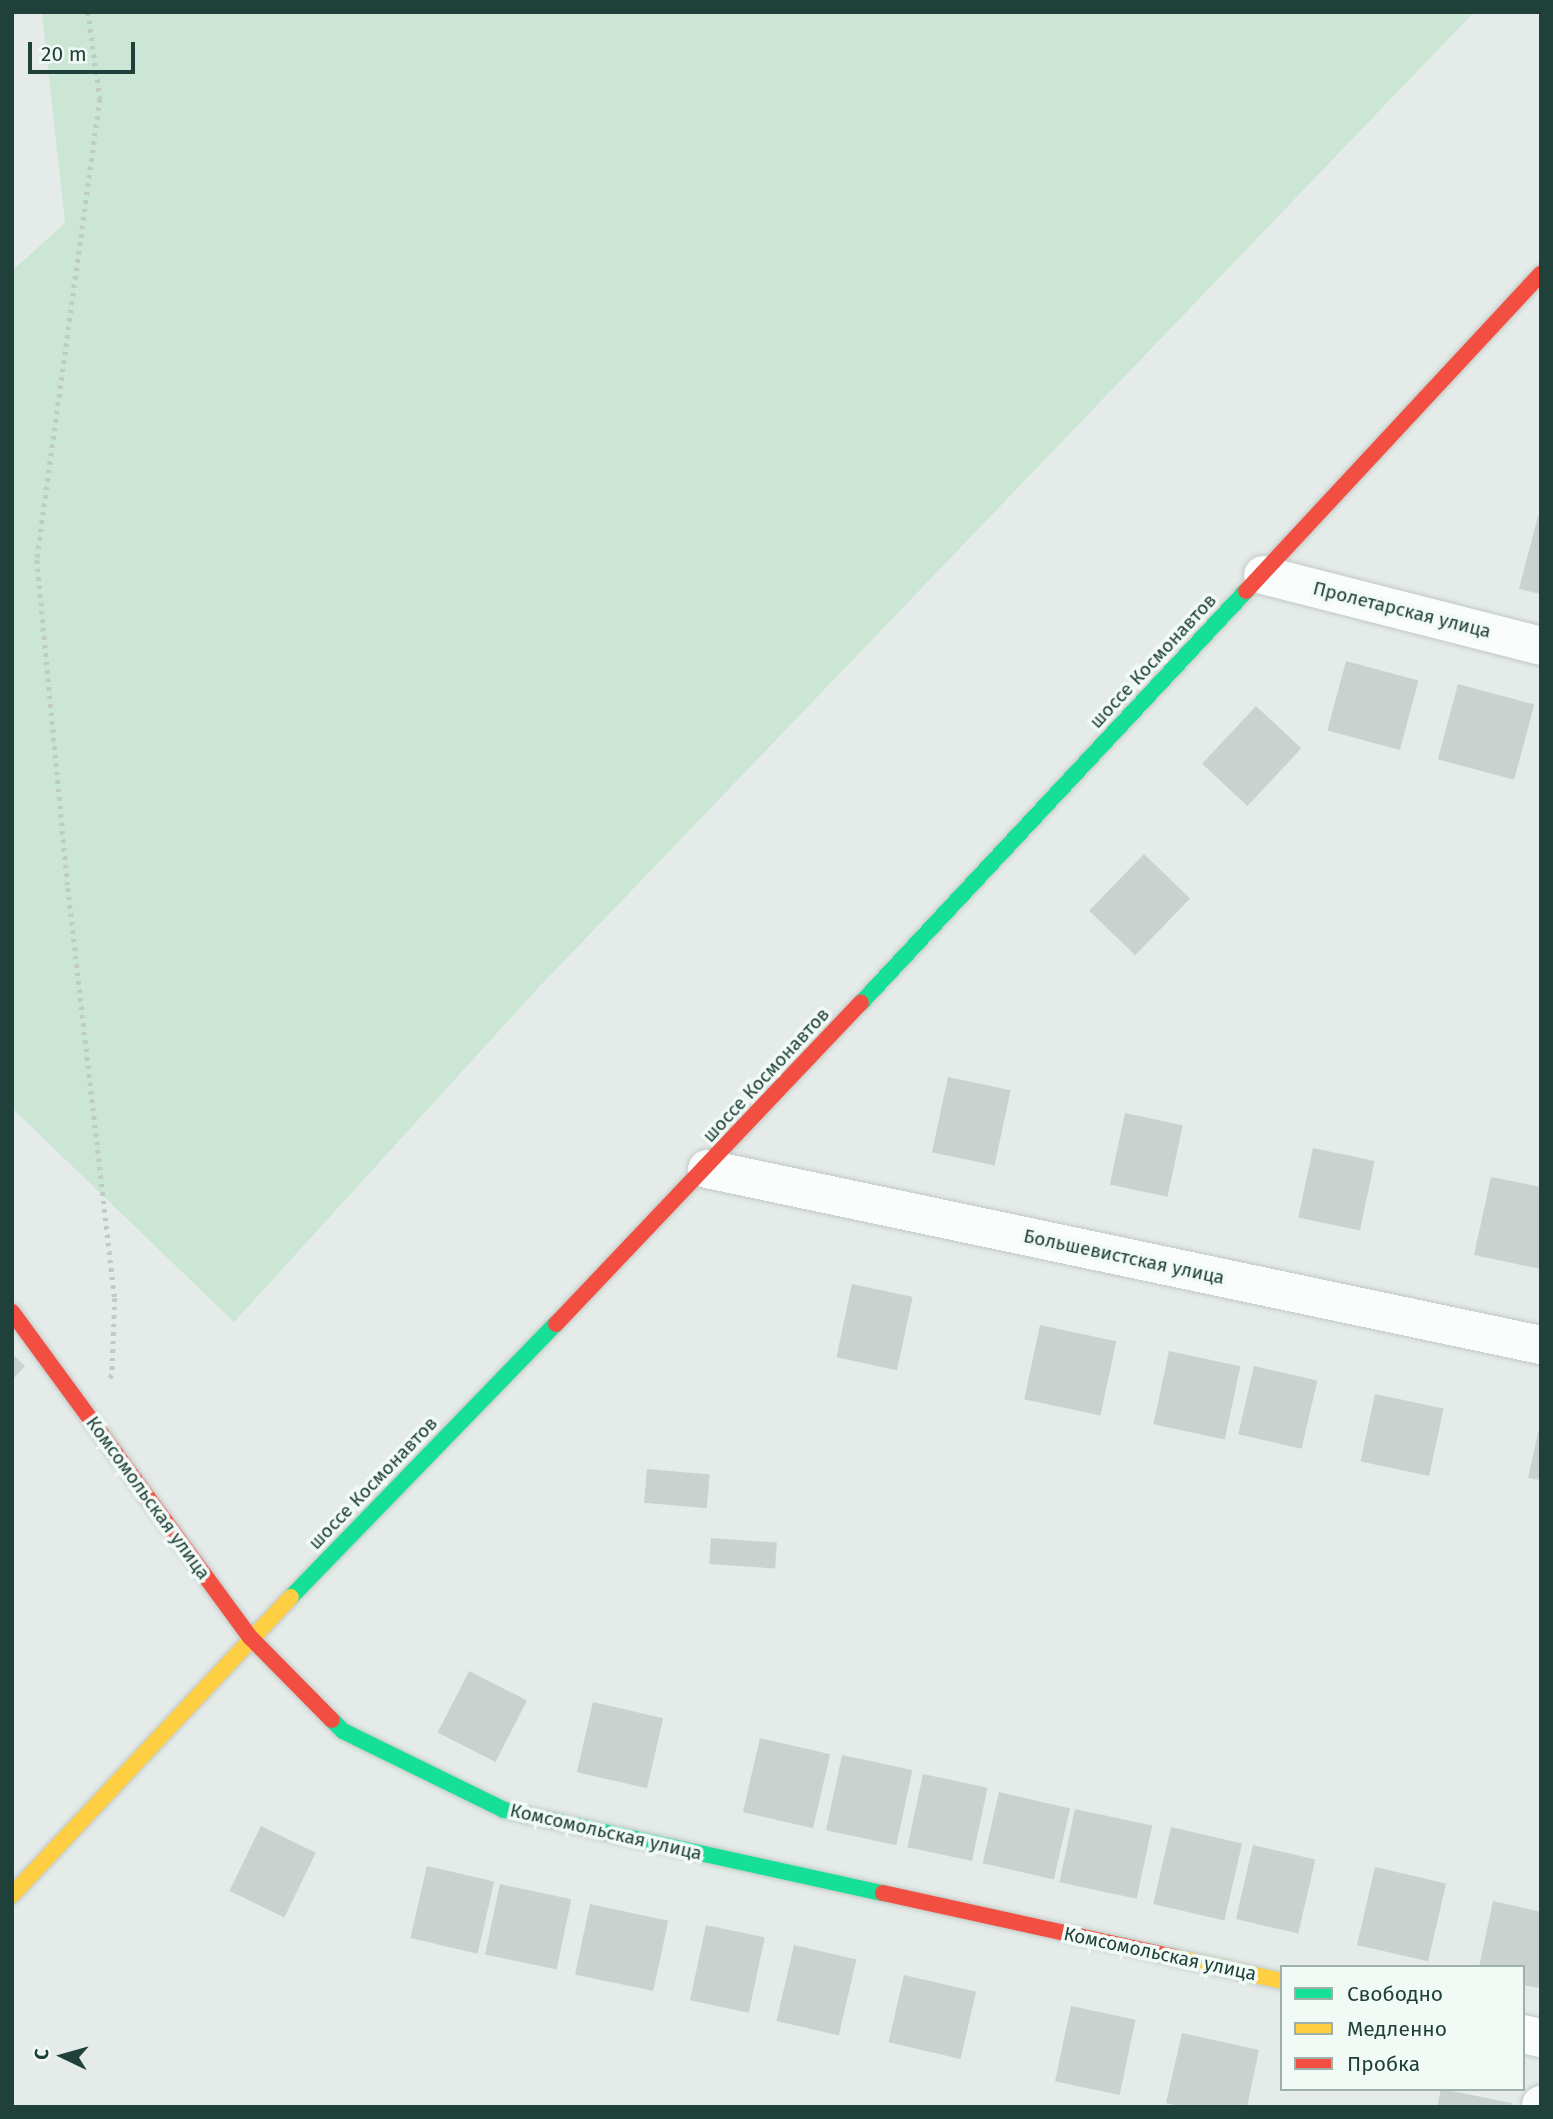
<!DOCTYPE html>
<html>
<head>
<meta charset="utf-8">
<style>
  body { margin:0 }
  #map { position:relative; width:1553px; height:2119px; overflow:hidden; background:#e4ebe8; font-family:"Fira Sans",sans-serif }
  div>[style] { position:absolute }
  [style*='--x'] { left:calc(var(--x)*1px); top:calc(var(--y)*1px); width:calc(var(--w)*1px); rotate:calc(var(--a)*1deg) }
  .green>* { inset:0; background:#cbe6d4 }
  .building>* { inset:0; background:#cad2cf; transform-origin:0 0 }
  .path>* { height:4.5px; margin-top:-2.25px; transform-origin:0; background:repeating-linear-gradient(90deg,#c0cbc8 0 3.5px,transparent 0 8.5px) }
  .roads { filter:drop-shadow(0 0 2px #c1c8c5) drop-shadow(0 0 2px #c1c8c5) }
  .street>* { height:38px; margin:-19px; padding:0 19px; transform-origin:19px; border-radius:19px; background:#fbfcfc }
  .fast>* { height:16px; margin:-8px; padding:0 8px; transform-origin:8px; border-radius:8px; background:#16e098 }
  .slow>* { height:16px; margin:-8px; padding:0 8px; transform-origin:8px; border-radius:8px; background:#ffcf43 }
  .jam>* { height:16px; margin:-8px; padding:0 8px; transform-origin:8px; border-radius:8px; background:#f24e42 }
  span { translate:-50% -50%; white-space:nowrap; text-align:center; line-height:1.15; -webkit-text-stroke:7px #f2faf6; paint-order:stroke }
  .street-label { font-size:19px; color:#1f4139 }
  .frame { position:absolute; inset:0; border:14px solid #1f4139; pointer-events:none }
  .legend { position:absolute; left:1280px; top:1965px; width:245px; height:126px; box-sizing:border-box; background:#f2faf6; border:2px solid #9eb0aa; margin:0; padding:9px 12px; list-style:none; font-size:21px; color:#1f4139 }
  .legend li { display:flex; align-items:center; gap:14px; height:35px }
  .legend b { width:35px; border:2px solid #9eb0aa }
  .north { position:absolute; left:28px; top:2021px; width:70px; height:70px; -webkit-text-stroke:5px #f2faf6; paint-order:stroke; rotate:275deg; font-size:19px; font-weight:700; line-height:28px; text-align:center; color:#1f4139 }
  .north::after { content:''; display:block; margin:auto; width:24px; height:32px; background:#1f4139; clip-path:polygon(50% 0,100% 100%,50% 72%,0 100%) }
  .scale { position:absolute; left:28px; top:42px; width:107px; height:32px; box-sizing:border-box; border:4px solid #1f4139; border-top:0; padding-left:9px; font-size:21px; line-height:24px; white-space:nowrap; color:#1f4139; -webkit-text-stroke:5px #f2faf6; paint-order:stroke }
</style>
</head>
<body>
<div id="map">
  <div class="green">
    <div style="clip-path:polygon(42px 12px,1474px 12px,539px 987px,234px 1322px,12px 1108px,12px 271px,65px 223px)"></div>
  </div>
  <div class="building">
    <div style="clip-path:polygon(1538px 516px,1541px 517px,1541px 594px,1519px 589px)"></div>
    <div style="left:1346px;top:661px;width:75px;height:72px;rotate:15deg"></div>
    <div style="left:1458px;top:684px;width:79px;height:78px;rotate:15deg"></div>
    <div style="left:1256px;top:706px;width:62px;height:79px;rotate:43deg"></div>
    <div style="left:1144px;top:854px;width:64px;height:79px;rotate:44deg"></div>
    <div style="left:948px;top:1077px;width:64px;height:77px;rotate:12deg"></div>
    <div style="left:1125px;top:1113px;width:59px;height:73px;rotate:12deg"></div>
    <div style="left:1313px;top:1148px;width:63px;height:71px;rotate:12deg"></div>
    <div style="clip-path:polygon(1491px 1177px,1541px 1187px,1540px 1269px,1474px 1255px)"></div>
    <div style="left:852px;top:1284px;width:62px;height:75px;rotate:12deg"></div>
    <div style="left:1040px;top:1325px;width:78px;height:76px;rotate:12deg"></div>
    <div style="left:1169px;top:1351px;width:73px;height:75px;rotate:12deg"></div>
    <div style="clip-path:polygon(12px 1354px,25px 1366px,12px 1380px)"></div>
    <div style="left:1254px;top:1366px;width:65px;height:70px;rotate:13deg"></div>
    <div style="left:1375px;top:1394px;width:70px;height:69px;rotate:12deg"></div>
    <div style="clip-path:polygon(1540px 1424px,1541px 1424px,1541px 1480px,1528px 1478px)"></div>
    <div style="left:647px;top:1469px;width:63px;height:34px;rotate:5deg"></div>
    <div style="left:711px;top:1538px;width:66px;height:26px;rotate:4deg"></div>
    <div style="left:469px;top:1671px;width:65px;height:69px;rotate:27deg"></div>
    <div style="left:593px;top:1702px;width:72px;height:72px;rotate:13deg"></div>
    <div style="left:760px;top:1738px;width:72px;height:76px;rotate:13deg"></div>
    <div style="left:842px;top:1755px;width:72px;height:77px;rotate:12deg"></div>
    <div style="left:923px;top:1774px;width:66px;height:75px;rotate:12deg"></div>
    <div style="left:999px;top:1792px;width:73px;height:73px;rotate:13deg"></div>
    <div style="left:1075px;top:1809px;width:79px;height:75px;rotate:12deg"></div>
    <div style="left:261px;top:1826px;width:61px;height:72px;rotate:26deg"></div>
    <div style="left:1171px;top:1827px;width:73px;height:79px;rotate:13deg"></div>
    <div style="left:1253px;top:1845px;width:64px;height:76px;rotate:13deg"></div>
    <div style="left:427px;top:1866px;width:69px;height:74px;rotate:13deg"></div>
    <div style="left:1375px;top:1867px;width:73px;height:80px;rotate:13deg"></div>
    <div style="left:500px;top:1884px;width:73px;height:72px;rotate:12deg"></div>
    <div style="clip-path:polygon(1493px 1901px,1541px 1912px,1540px 1988px,1523px 1985px,1523px 1967px,1479px 1967px)"></div>
    <div style="left:590px;top:1904px;width:80px;height:72px;rotate:12deg"></div>
    <div style="left:706px;top:1925px;width:60px;height:77px;rotate:12deg"></div>
    <div style="left:794px;top:1945px;width:64px;height:78px;rotate:13deg"></div>
    <div style="left:904px;top:1975px;width:74px;height:69px;rotate:13deg"></div>
    <div style="left:1071px;top:2006px;width:66px;height:77px;rotate:12deg"></div>
    <div style="clip-path:polygon(1182px 2033px,1259px 2050px,1247px 2107px,1183px 2107px,1166px 2103px)"></div>
    <div style="clip-path:polygon(1441px 2089px,1512px 2103px,1511px 2107px,1437px 2107px)"></div>
  </div>
  <div class="path">
    <div style="--x:88;--y:12;--w:88;--a:82.1"></div>
    <div style="--x:100;--y:99;--w:465;--a:97.8"></div>
    <div style="--x:37;--y:560;--w:329;--a:84.6"></div>
    <div style="--x:68;--y:888;--w:413;--a:83.5"></div>
    <div style="--x:115;--y:1298;--w:77;--a:92.2"></div>
    <div style="--x:112;--y:1375;--w:6;--a:129"></div>
  </div>
  <div class="roads">
    <div class="street">
      <div style="--x:1263;--y:575;--w:287;--a:14.3"></div>
      <div style="--x:707;--y:1169;--w:852;--a:11.92"></div>
      <div style="--x:1523;--y:2034;--w:18;--a:13"></div>
      <div style="--x:1541;--y:2107;--w:2;--a:-90"></div>
    </div>
    <div class="fast">
      <div style="--x:861;--y:1003;--w:564;--a:-46.94"></div>
      <div style="--x:291;--y:1597;--w:380;--a:-45.9"></div>
      <div style="--x:332;--y:1720;--w:16;--a:45"></div>
      <div style="--x:343;--y:1731;--w:179;--a:26.1"></div>
      <div style="--x:504;--y:1810;--w:388;--a:12.4"></div>
    </div>
    <div class="slow">
      <div style="--x:12;--y:1895;--w:408;--a:-46.9"></div>
      <div style="--x:1173;--y:1957;--w:112;--a:12.4"></div>
    </div>
    <div class="jam">
      <div style="--x:1246;--y:591;--w:433;--a:-47.1"></div>
      <div style="--x:12;--y:1312;--w:404;--a:53.8"></div>
      <div style="--x:251;--y:1638;--w:115;--a:45.4"></div>
      <div style="--x:556;--y:1324;--w:443;--a:-46.5"></div>
      <div style="--x:883;--y:1893;--w:297;--a:12.4"></div>
    </div>
  </div>
  <div class="street-label">
    <span style="left:1402px;top:610px;rotate:14deg">Пролетарская улица</span>
    <span style="left:1153px;top:661px;rotate:-47deg">шоссе Космонавтов</span>
    <span style="left:766px;top:1075px;rotate:-47deg">шоссе Космонавтов</span>
    <span style="left:1124px;top:1257px;rotate:12deg">Большевистская улица</span>
    <span style="left:373px;top:1483px;rotate:-46deg">шоссе Космонавтов</span>
    <span style="left:148px;top:1498px;rotate:54deg">Комсомольская улица</span>
    <span style="left:606px;top:1832px;rotate:13deg">Комсомольская улица</span>
    <span style="left:1160px;top:1954px;rotate:12deg">Комсомольская улица</span>
  </div>
  <div class="frame"></div>
  <ul class="legend">
  <li><b style="height:9px;background:#16e098"></b>Свободно</li>
  <li><b style="height:9px;background:#ffcf43"></b>Медленно</li>
  <li><b style="height:9px;background:#f24e42"></b>Пробка</li>
  </ul>
  <div class="north">С</div>
  <div class="scale">20 m</div>
</div>
</body>
</html>
